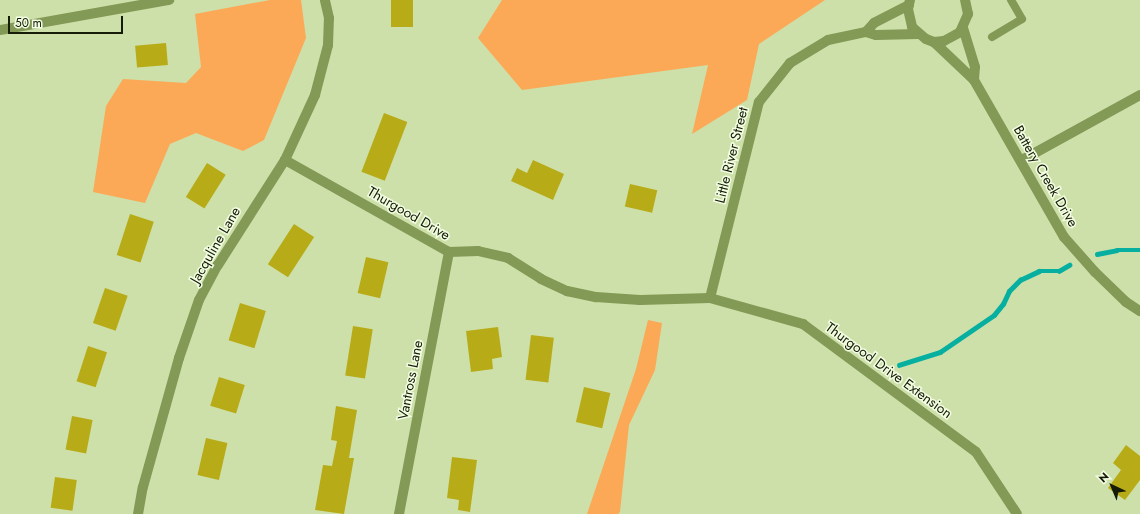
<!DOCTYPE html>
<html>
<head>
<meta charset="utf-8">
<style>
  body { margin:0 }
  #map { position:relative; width:1140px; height:514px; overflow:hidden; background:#cde0a9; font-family:Jost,sans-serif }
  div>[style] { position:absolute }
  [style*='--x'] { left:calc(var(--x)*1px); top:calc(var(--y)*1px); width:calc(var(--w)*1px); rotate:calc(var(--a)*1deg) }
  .green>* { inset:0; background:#fba956 }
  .stream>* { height:4.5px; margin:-2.25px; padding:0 2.25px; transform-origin:2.25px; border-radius:2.25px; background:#06afa0 }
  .building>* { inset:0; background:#b8ab18; transform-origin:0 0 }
  .service>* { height:8px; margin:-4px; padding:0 4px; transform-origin:4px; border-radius:4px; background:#839956 }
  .minor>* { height:10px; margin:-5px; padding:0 5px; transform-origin:5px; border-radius:5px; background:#839956 }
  span { translate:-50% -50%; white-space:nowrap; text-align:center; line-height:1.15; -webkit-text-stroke:3px #f2fde1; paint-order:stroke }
  .street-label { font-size:14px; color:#151b07 }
  .north { position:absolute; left:1092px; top:466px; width:40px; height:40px; -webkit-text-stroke:3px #f2fde1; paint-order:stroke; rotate:316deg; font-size:11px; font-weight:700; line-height:16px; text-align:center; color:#151b07 }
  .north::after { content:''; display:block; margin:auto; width:14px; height:18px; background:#151b07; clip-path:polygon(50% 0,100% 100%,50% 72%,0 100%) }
  .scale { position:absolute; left:8px; top:16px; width:115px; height:18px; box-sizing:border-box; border:2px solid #151b07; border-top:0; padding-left:5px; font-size:12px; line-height:14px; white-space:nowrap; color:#151b07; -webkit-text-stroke:3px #f2fde1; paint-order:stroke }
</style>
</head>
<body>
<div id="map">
  <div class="green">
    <div style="clip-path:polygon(270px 0,301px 0,306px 38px,264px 140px,243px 151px,196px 133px,170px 144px,145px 203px,93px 192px,106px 106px,123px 79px,186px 83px,201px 67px,195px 14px)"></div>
    <div style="clip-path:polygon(502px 0,825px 0,759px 44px,747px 100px,692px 134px,708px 65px,522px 90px,478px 38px)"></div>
    <div style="clip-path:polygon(648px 320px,662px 323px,655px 370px,629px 425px,620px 512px,618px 514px,587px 514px,636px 369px)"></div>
  </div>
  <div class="stream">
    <div style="--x:1097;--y:254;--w:20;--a:-11"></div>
    <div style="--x:1117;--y:250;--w:23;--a:0"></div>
    <div style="--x:899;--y:365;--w:43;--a:-17.6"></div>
    <div style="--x:940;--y:352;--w:65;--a:-34.4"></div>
    <div style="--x:994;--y:315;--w:14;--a:-51"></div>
    <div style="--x:1003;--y:304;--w:14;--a:-65"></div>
    <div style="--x:1009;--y:291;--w:16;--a:-45"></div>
    <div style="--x:1020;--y:280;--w:21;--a:-25"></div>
    <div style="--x:1039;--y:271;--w:20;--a:0"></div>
    <div style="--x:1059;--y:271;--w:12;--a:-31"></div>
  </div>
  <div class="building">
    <div style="left:391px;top:0;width:22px;height:27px"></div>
    <div style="left:166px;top:43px;width:22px;height:31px;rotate:85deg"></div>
    <div style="left:384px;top:113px;width:25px;height:63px;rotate:21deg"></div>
    <div style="clip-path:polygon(533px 160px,564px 174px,553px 200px,511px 181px,517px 168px,527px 173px)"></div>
    <div style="left:207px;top:163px;width:22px;height:40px;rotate:32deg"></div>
    <div style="left:630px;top:184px;width:28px;height:23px;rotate:13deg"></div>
    <div style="left:130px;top:214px;width:25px;height:43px;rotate:18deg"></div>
    <div style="left:294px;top:224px;width:24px;height:48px;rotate:33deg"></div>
    <div style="left:366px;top:257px;width:23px;height:37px;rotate:13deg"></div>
    <div style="left:105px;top:288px;width:24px;height:37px;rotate:19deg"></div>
    <div style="left:240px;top:303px;width:27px;height:39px;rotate:17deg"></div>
    <div style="left:353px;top:326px;width:20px;height:50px;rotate:9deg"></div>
    <div style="clip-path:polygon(498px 327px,502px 357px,492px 359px,493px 369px,471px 372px,466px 331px)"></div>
    <div style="left:531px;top:335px;width:23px;height:45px;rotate:7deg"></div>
    <div style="left:88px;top:346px;width:20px;height:37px;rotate:18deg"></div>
    <div style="left:219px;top:377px;width:27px;height:30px;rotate:17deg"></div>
    <div style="left:584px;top:387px;width:27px;height:36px;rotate:13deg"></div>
    <div style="clip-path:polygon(336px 406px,357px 410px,349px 458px,354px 458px,344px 514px,315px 510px,323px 465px,332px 466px,337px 441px,331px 440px)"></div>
    <div style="left:72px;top:416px;width:21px;height:34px;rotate:11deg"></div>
    <div style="left:206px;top:438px;width:22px;height:38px;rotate:13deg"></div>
    <div style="clip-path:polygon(1126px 445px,1140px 456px,1140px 480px,1125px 500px,1108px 488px,1121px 470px,1113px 463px)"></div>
    <div style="clip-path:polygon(452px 457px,477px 460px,470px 512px,458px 510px,459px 500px,447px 498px)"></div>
    <div style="left:55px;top:477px;width:22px;height:31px;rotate:8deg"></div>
  </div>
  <div class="service">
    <div style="--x:992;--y:37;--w:35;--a:-31"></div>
    <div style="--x:1022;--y:19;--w:22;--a:-120"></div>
  </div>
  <div class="minor">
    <div style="--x:910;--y:0;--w:9;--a:103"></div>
    <div style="--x:908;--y:9;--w:18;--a:77"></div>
    <div style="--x:912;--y:27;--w:18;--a:41"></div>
    <div style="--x:926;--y:39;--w:9;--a:21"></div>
    <div style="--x:934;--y:42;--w:10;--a:-6"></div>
    <div style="--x:944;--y:41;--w:18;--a:-29"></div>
    <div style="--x:960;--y:32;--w:20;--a:-66"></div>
    <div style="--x:968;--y:14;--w:14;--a:-102"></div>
    <div style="--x:909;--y:5;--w:39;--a:153"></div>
    <div style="--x:874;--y:23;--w:12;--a:132"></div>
    <div style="--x:866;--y:32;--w:10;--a:17"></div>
    <div style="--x:876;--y:35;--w:42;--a:-1.4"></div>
    <div style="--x:0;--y:30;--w:172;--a:-10.1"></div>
    <div style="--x:934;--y:42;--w:55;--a:43.5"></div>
    <div style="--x:974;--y:80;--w:13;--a:-86"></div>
    <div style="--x:975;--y:67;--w:41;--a:-107.1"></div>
    <div style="--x:974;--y:80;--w:181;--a:60.2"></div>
    <div style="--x:1064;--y:237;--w:47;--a:48.5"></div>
    <div style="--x:1095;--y:272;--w:43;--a:44.1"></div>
    <div style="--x:1126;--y:302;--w:17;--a:33"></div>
    <div style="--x:285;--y:160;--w:188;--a:29.3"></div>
    <div style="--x:449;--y:252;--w:29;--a:-2"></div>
    <div style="--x:478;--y:251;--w:31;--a:13"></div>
    <div style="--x:508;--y:258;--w:39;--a:32"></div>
    <div style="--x:541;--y:279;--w:29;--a:25"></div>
    <div style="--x:567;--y:291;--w:30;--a:12"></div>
    <div style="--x:596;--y:297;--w:44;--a:3.9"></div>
    <div style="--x:640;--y:300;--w:70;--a:-1.6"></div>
    <div style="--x:710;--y:298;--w:97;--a:15.6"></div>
    <div style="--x:803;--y:324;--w:215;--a:36.5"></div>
    <div style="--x:976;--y:452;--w:74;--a:56.5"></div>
    <div style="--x:1022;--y:160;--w:135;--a:-28.8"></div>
    <div style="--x:710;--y:298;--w:202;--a:-76"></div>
    <div style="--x:759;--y:102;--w:50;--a:-51.5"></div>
    <div style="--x:790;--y:63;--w:44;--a:-31.2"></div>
    <div style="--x:828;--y:40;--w:39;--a:-12"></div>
    <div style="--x:138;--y:514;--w:27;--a:-80"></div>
    <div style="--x:143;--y:487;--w:134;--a:-74.4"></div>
    <div style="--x:179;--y:358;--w:61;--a:-71"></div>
    <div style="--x:199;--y:300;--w:40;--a:-62"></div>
    <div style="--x:218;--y:265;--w:125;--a:-57.5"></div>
    <div style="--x:285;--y:160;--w:72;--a:-65.2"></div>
    <div style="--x:315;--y:95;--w:52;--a:-75.4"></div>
    <div style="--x:328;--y:45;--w:27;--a:-88"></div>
    <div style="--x:329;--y:18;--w:18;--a:-103"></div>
    <div style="--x:399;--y:514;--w:267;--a:-79.2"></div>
  </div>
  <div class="street-label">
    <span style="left:731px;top:155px;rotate:-76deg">Little River Street</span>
    <span style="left:1046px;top:176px;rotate:60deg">Battery Creek Drive</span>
    <span style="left:409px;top:213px;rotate:30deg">Thurgood Drive</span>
    <span style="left:215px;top:245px;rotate:-60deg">Jacquline Lane</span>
    <span style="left:889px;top:370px;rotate:36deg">Thurgood Drive Extension</span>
    <span style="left:410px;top:380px;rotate:-79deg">Vantross Lane</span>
  </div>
  <div class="north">N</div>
  <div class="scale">50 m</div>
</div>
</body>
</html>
